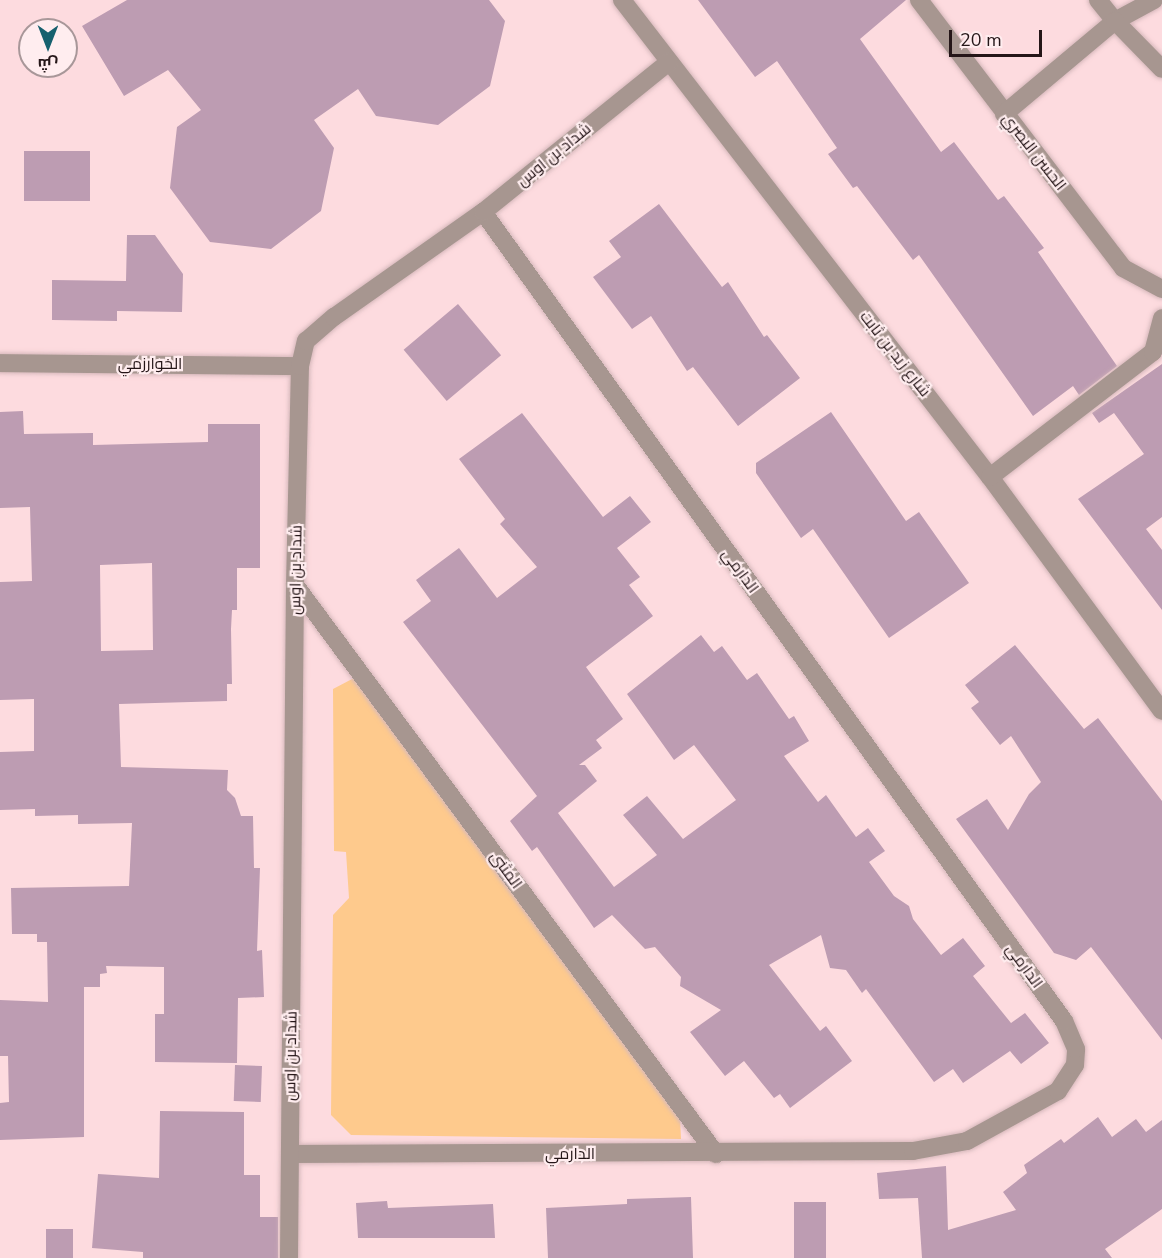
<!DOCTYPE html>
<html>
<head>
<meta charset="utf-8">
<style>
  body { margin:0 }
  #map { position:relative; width:1162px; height:1258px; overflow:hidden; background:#fddbdf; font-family:"Nunito Sans",Cairo,sans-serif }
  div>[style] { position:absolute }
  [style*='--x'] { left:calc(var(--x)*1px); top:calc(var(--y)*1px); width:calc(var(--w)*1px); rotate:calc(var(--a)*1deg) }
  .green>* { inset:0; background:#feca8d }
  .building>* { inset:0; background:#bd9cb2; transform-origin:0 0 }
  .roads { filter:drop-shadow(0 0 2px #d6b8bb) drop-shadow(0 0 2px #d6b8bb) }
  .minor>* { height:18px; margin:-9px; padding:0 9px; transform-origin:9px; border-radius:9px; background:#a79690 }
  span { translate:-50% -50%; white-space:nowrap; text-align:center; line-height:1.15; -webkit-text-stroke:4.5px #ffedef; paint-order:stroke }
  .street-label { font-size:16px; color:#251618 }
  .north { position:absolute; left:18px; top:18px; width:60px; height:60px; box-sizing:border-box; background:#ffedef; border:2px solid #a89799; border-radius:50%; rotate:180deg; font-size:16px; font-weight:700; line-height:24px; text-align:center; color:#251618 }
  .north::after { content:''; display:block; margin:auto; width:21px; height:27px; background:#16606e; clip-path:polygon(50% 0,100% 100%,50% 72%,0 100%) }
  .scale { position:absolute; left:949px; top:30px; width:93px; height:27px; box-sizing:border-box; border:3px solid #251618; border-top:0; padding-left:8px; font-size:18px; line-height:21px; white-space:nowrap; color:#251618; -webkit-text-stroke:4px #ffedef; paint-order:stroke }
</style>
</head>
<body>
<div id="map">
  <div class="green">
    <div style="clip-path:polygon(354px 678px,680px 1118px,681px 1139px,351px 1135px,331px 1115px,333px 915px,349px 898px,346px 852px,334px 851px,333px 689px)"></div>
  </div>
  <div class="building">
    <div style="clip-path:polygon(127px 0,489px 0,505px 21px,490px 86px,438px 125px,376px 116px,358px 89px,314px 120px,334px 148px,321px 211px,271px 249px,210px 242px,170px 188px,177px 127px,201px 110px,168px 70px,124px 96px,82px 26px)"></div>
    <div style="clip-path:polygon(698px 0,906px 0,860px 39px,941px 152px,954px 142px,998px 200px,1004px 196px,1044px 248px,1038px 252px,1117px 366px,1079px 395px,1073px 386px,1033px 416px,919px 255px,913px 260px,857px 186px,853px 188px,828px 154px,837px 148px,777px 61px,755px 77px)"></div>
    <div style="left:24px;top:151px;width:66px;height:50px"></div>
    <div style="clip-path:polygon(659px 204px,722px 287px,728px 282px,764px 337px,767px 335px,800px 378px,738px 426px,693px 367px,687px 371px,651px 316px,632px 329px,593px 277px,621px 257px,609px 241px)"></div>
    <div style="clip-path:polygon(127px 235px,155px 235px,183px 274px,182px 312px,117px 311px,117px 321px,52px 320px,52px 280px,126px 281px)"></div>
    <div style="left:458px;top:304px;width:67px;height:71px;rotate:50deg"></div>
    <div style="clip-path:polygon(1162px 364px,1162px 517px,1146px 529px,1162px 550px,1162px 610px,1078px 499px,1144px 454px,1114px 413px,1099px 423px,1092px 413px)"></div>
    <div style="clip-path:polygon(evenodd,23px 411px,24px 434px,93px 433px,93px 445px,208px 442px,208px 424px,260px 424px,260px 568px,237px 568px,237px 610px,232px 610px,231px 629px,232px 684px,227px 684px,227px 701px,119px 704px,121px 767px,228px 770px,227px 790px,235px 798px,241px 816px,253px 816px,254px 868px,260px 868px,257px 951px,262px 950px,264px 997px,238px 998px,237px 1063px,155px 1062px,155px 1014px,164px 1014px,164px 967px,106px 966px,107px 973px,100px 974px,100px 987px,84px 987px,84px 1137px,0 1140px,0 1103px,9px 1102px,8px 1056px,0 1056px,0 1000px,48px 1002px,47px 942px,37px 942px,37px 934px,12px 934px,11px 888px,129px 886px,132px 823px,78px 824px,78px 815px,35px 816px,35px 809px,0 810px,0 752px,34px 751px,34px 699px,0 700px,0 582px,32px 581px,30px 507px,0 508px,0 412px,23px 411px,152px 563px,153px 650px,101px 651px,100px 565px,152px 563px)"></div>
    <div style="clip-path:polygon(831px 412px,906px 521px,919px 512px,969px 583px,889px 638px,813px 529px,801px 538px,756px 473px,756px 463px)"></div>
    <div style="clip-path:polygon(522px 413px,603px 517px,630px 496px,651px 522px,617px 548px,640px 577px,629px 585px,653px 616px,586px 667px,623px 719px,596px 740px,602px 748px,579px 765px,585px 765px,597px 781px,558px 813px,614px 887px,657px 855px,623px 815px,647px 796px,683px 839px,736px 800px,694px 745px,674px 760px,627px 694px,701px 635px,714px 652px,722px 646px,747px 680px,757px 673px,789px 719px,794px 716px,809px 741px,784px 756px,818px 802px,826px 795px,856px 837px,868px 828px,885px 851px,869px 862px,894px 896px,909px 906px,913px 919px,941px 955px,963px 938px,985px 966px,973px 976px,1011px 1023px,1025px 1013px,1049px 1043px,1021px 1064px,1010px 1051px,963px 1083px,953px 1069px,934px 1082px,866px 989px,862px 993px,846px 970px,830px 968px,821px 935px,769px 965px,820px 1031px,826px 1026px,852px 1061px,790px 1108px,780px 1094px,774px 1098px,744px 1061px,725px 1076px,690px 1032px,721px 1010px,680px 986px,681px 977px,655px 947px,645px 949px,612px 915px,594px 928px,537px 847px,532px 851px,510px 821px,537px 796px,403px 622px,431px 601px,416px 580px,459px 548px,497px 598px,537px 567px,500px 524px,505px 519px,459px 459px)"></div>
    <div style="clip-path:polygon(1015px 645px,1084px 729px,1098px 718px,1162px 801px,1162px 1040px,1091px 947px,1076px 960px,1054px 953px,956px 819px,987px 799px,1008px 830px,1029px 794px,1041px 782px,1011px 736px,1000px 745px,971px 708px,979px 702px,965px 685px)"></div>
    <div style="left:235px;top:1065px;width:27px;height:36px;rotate:2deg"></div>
    <div style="clip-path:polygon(160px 1111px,244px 1112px,244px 1175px,260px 1175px,260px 1217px,278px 1217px,278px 1258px,143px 1258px,143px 1252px,92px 1248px,98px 1174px,159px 1178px)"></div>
    <div style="clip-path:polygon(1098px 1117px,1112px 1137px,1136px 1119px,1146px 1132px,1162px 1120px,1162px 1209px,1105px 1249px,1112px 1258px,922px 1258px,918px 1198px,879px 1199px,877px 1173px,946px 1166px,948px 1230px,1016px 1210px,1003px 1192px,1027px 1173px,1024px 1165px,1061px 1139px,1064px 1143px)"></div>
    <div style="clip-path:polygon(691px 1197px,693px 1258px,548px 1258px,546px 1208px,627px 1204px,627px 1199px)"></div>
    <div style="clip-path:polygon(387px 1201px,388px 1208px,493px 1204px,495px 1238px,358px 1238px,356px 1203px)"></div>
    <div style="left:794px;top:1202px;width:32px;height:56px"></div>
    <div style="left:46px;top:1229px;width:27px;height:29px"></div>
  </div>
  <div class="roads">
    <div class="minor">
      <div style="--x:622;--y:0;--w:602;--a:52.35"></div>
      <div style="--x:990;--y:477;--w:290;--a:53.7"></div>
      <div style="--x:919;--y:0;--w:337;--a:52.7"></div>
      <div style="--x:1123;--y:268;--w:44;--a:28.3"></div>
      <div style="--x:1098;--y:0;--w:27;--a:51"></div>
      <div style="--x:1115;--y:21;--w:44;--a:-28.3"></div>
      <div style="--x:1004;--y:114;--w:145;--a:-40"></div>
      <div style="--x:1115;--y:21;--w:67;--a:45.6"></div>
      <div style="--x:0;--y:363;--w:300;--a:0.6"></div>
      <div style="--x:990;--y:477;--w:205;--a:-37.5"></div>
      <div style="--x:1153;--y:352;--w:35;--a:-75"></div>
      <div style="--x:295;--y:585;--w:708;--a:53.5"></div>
      <div style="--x:290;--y:1154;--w:623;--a:-0.28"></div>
      <div style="--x:913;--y:1151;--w:55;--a:-10.5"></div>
      <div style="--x:967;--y:1141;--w:104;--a:-28.8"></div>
      <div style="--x:1058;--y:1091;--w:31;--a:-57"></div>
      <div style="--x:1075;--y:1065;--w:16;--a:-86"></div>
      <div style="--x:1076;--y:1049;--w:30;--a:-113"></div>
      <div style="--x:1064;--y:1021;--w:996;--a:-125.68"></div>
      <div style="--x:289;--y:1258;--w:673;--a:-89.49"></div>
      <div style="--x:295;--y:585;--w:219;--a:-88.7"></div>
      <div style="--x:300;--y:366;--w:26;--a:-77"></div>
      <div style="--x:306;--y:341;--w:37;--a:-41"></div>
      <div style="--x:334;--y:317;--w:182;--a:-35.2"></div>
      <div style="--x:483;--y:212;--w:239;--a:-38.9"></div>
    </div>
  </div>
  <div class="street-label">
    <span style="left:1034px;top:152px;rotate:52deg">الحسن البصري</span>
    <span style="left:554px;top:155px;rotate:-39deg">شداد بن اوس</span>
    <span style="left:895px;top:354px;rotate:52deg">شارع زيد بن ثابت</span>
    <span style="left:150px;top:364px">الخوارزمي</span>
    <span style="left:296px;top:570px;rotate:-89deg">شداد بن اوس</span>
    <span style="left:740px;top:571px;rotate:54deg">الدارمي</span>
    <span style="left:506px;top:870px;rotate:54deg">المثنى</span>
    <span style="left:1024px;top:966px;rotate:54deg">الدارمي</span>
    <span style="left:291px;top:1056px;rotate:-89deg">شداد بن اوس</span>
    <span style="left:570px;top:1154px">الدارمي</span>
  </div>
  <div class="north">ش</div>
  <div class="scale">20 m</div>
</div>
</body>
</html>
